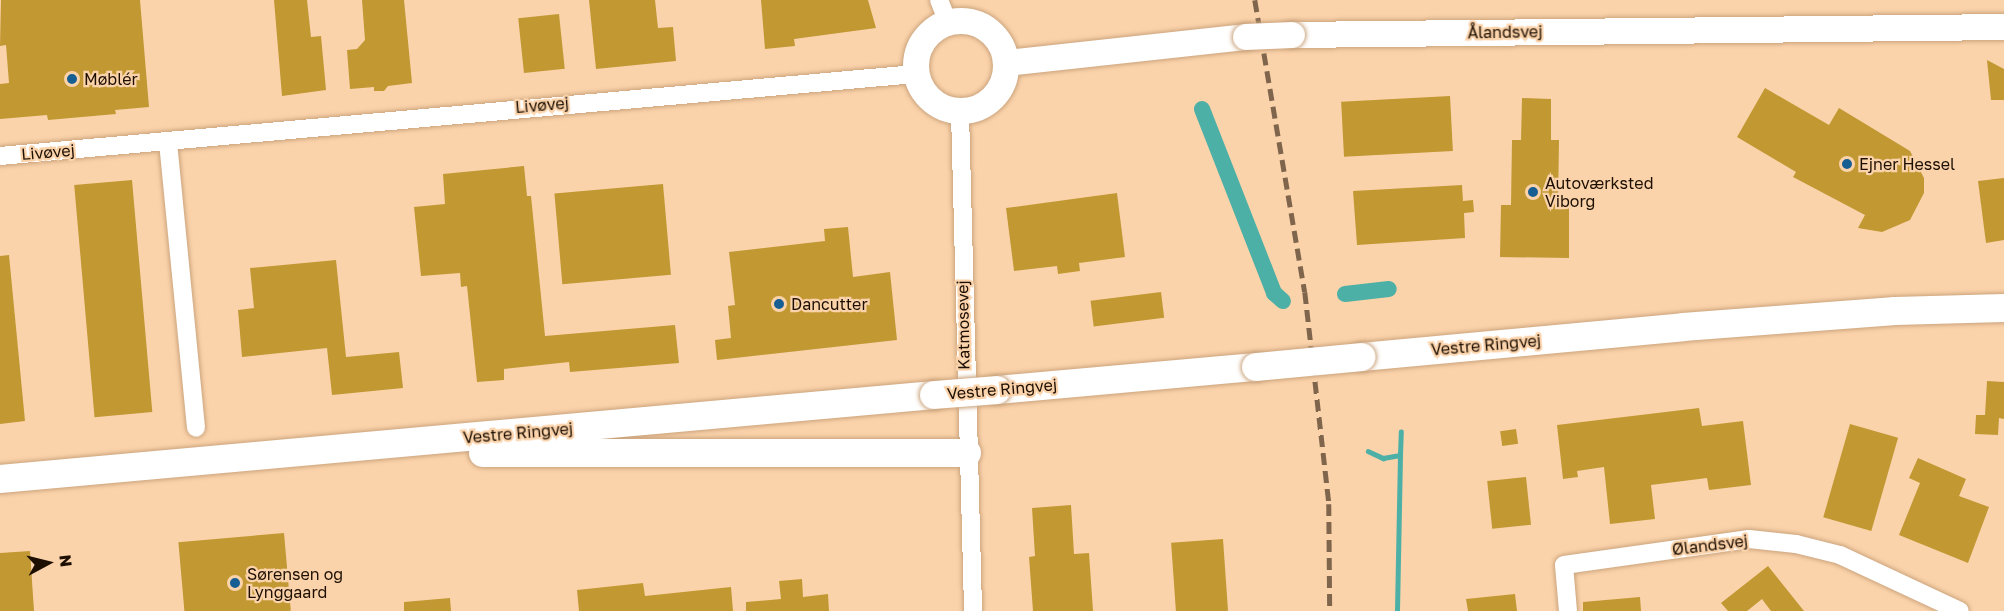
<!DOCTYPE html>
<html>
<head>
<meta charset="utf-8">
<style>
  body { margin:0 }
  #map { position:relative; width:2004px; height:611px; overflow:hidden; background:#fbd3ab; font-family:"Golos Text",sans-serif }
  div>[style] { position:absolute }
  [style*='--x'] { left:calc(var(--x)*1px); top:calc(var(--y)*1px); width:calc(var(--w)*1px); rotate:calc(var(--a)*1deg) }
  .stream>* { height:4.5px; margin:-2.25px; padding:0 2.25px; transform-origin:2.25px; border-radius:2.25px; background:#4db0a6 }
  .canal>* { height:16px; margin:-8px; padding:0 8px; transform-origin:8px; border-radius:8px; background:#4db0a6 }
  .building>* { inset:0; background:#c19832; transform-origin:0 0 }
  .roads { filter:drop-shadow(0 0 2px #cba47d) drop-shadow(0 0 2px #cba47d) }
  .street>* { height:18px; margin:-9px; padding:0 9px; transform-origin:9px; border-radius:9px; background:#fff }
  .secondary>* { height:26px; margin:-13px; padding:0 13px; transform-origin:13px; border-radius:13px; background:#fff }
  .secondary>.ring { margin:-13px; padding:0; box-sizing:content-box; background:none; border:26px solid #fff; border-radius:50% }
  .primary>* { height:28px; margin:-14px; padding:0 14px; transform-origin:14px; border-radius:14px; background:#fff }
  .rail>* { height:4.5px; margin-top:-2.25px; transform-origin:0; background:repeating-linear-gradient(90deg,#7f654c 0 12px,transparent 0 18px) }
  .bridges { filter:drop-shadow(0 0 2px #cba47d) drop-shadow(0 0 2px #cba47d) }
  .secondary-bridge>* { height:26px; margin:-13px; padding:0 13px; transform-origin:13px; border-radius:13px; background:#fff }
  .primary-bridge>* { height:28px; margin:-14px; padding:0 14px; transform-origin:14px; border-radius:14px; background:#fff }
  .dots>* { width:16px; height:16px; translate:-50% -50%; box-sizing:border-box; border:3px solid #fbd3ab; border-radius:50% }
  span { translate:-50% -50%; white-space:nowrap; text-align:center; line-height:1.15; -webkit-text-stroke:4.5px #fbd3ab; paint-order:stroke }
  .street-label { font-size:16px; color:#1d0f02 }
  .poi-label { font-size:16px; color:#1d0f02 }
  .left { translate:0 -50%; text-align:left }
  .north { position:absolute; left:18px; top:533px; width:60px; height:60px; -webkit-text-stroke:4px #fbd3ab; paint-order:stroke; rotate:83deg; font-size:16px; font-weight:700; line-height:24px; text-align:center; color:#1d0f02 }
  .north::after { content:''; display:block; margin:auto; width:21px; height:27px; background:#1d0f02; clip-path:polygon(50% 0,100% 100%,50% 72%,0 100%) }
</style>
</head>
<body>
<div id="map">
  <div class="stream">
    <div style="--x:1368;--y:451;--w:17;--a:25"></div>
    <div style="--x:1383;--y:458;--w:17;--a:-10"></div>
    <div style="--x:1400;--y:455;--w:23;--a:-88"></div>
    <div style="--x:1397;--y:611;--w:156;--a:-88.9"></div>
  </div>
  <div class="canal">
    <div style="--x:1202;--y:109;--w:198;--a:68.6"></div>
    <div style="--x:1274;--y:293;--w:12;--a:42"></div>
    <div style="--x:1345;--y:294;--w:44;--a:-6.5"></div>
  </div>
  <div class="building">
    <div style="clip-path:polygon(1px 0,140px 0,149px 107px,115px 110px,116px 114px,48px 120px,47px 115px,0 119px,0 84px,9px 83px,6px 45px,0 46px)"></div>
    <div style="clip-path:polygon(274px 0,307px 0,311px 37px,321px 36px,326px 90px,282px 96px)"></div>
    <div style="clip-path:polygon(362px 0,404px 0,412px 83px,388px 86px,384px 91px,374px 91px,374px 87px,350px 89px,347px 50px,357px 49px,365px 40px)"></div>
    <div style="clip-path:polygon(589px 0,655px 0,658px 28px,673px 27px,676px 61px,596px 69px)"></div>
    <div style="clip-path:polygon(761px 0,868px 0,876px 28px,794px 39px,795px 46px,765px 49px)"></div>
    <div style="left:559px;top:14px;width:55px;height:41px;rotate:84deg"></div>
    <div style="clip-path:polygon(1987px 60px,2004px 69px,2004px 100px,1991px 100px)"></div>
    <div style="clip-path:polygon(1765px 88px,1829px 125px,1839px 108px,1910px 151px,1924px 178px,1924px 193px,1910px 220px,1882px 232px,1858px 228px,1865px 215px,1793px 177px,1796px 172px,1737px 137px)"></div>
    <div style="left:1450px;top:96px;width:55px;height:109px;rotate:87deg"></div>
    <div style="clip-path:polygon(1522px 98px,1551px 99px,1551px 140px,1559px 140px,1558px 206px,1569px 207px,1569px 258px,1500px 257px,1501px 205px,1511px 205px,1512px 140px,1521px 140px)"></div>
    <div style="clip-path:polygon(524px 166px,527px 196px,531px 196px,545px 336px,675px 325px,679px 363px,570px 372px,569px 362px,504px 369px,504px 380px,477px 382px,467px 286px,461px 287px,460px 273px,421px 276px,414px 207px,445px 204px,443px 174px)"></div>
    <div style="clip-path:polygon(2004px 178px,2004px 240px,1986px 243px,1978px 181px)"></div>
    <div style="left:132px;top:180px;width:233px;height:58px;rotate:85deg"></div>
    <div style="left:663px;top:184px;width:91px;height:109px;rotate:85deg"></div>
    <div style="clip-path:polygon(1462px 185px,1463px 201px,1473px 200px,1474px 212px,1464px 213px,1465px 238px,1357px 245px,1353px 191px)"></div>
    <div style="clip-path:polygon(1117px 193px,1125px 257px,1079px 263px,1080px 271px,1058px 274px,1057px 266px,1014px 271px,1006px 208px)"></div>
    <div style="clip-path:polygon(848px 227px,853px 277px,890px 272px,897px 340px,717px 360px,715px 340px,731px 338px,728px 306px,735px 305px,729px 252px,825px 241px,824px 229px)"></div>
    <div style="clip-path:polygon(9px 255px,25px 421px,0 424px,0 256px)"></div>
    <div style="clip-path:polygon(336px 260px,346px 357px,399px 352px,403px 388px,332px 395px,327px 348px,242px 357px,238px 310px,254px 308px,250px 268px)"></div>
    <div style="left:1161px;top:292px;width:26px;height:71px;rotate:83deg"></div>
    <div style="clip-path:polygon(1987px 381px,2004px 382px,2004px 419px,1999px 418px,1998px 435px,1975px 434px,1976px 415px,1985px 415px)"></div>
    <div style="clip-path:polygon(1699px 408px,1702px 426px,1743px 421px,1751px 485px,1709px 490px,1707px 478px,1651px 485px,1655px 519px,1610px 524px,1604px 467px,1577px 471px,1578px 477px,1563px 479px,1557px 425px)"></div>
    <div style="left:1850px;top:424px;width:50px;height:97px;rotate:16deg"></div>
    <div style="left:1516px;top:429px;width:15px;height:16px;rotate:82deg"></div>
    <div style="clip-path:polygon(1918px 458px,1966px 479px,1959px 496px,1989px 507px,1968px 563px,1899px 535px,1920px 483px,1909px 478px)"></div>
    <div style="left:1526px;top:477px;width:48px;height:39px;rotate:84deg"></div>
    <div style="clip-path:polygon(1071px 505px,1074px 554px,1089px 553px,1093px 611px,1033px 611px,1029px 557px,1035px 556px,1032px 508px)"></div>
    <div style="left:284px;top:533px;width:78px;height:106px;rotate:85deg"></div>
    <div style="left:1223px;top:539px;width:72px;height:52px;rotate:86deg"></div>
    <div style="clip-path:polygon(30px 551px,34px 611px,0 611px,0 553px)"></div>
    <div style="clip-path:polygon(1768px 566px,1804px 611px,1771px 611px,1762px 599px,1747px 611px,1728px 611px,1721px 603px)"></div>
    <div style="clip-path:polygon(802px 579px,803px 597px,828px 594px,829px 611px,746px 611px,746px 602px,781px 599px,779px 581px)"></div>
    <div style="clip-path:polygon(643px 583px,645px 596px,731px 587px,733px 611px,579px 611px,577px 590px)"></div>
    <div style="clip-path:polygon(1515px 594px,1517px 611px,1468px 611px,1466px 599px)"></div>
    <div style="clip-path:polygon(1640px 597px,1641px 611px,1583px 611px,1583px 602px)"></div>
    <div style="clip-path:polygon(450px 598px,451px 611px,404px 611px,404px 602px)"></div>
  </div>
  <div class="roads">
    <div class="street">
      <div style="--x:939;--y:0;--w:24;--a:68"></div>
      <div style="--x:960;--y:112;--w:499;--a:88.5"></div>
      <div style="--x:168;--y:142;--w:287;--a:84.4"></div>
      <div style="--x:0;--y:156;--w:920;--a:-5.12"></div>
      <div style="--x:1568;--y:611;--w:46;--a:-95"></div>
      <div style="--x:1564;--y:565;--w:187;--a:-8"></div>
      <div style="--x:1749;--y:539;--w:47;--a:6.1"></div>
      <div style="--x:1796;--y:544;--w:45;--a:14"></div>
      <div style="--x:1840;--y:555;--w:132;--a:25"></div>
    </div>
    <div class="secondary">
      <div class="ring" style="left:916px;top:21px;width:64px;height:64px"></div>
      <div style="--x:1292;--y:35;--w:712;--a:-0.64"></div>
      <div style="--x:1007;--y:63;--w:240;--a:-6.2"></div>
    </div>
    <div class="primary">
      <div style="--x:1362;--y:357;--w:322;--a:-5.3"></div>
      <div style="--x:1683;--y:327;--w:213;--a:-4.3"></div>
      <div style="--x:1895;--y:311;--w:109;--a:-1.6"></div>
      <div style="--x:997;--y:390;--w:260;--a:-5.1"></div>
      <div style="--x:483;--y:453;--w:484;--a:0"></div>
      <div style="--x:0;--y:479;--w:938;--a:-5.14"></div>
    </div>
  </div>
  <div class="rail">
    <div style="--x:1255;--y:0;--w:296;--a:80.3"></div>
    <div style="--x:1305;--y:292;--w:213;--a:83.5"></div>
    <div style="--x:1329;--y:504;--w:107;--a:89.5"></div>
  </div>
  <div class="bridges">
    <div class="secondary-bridge">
      <div style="--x:1246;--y:37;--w:46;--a:-2.5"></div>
    </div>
    <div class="primary-bridge">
      <div style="--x:1256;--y:367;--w:106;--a:-5.4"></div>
      <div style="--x:934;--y:395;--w:63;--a:-4.5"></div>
    </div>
  </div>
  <div class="dots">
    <div style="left:72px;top:79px;background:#175e92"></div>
    <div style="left:1847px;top:164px;background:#175e92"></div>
    <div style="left:1533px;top:192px;background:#175e92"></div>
    <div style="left:779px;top:304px;background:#175e92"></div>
    <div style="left:235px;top:583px;background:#175e92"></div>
  </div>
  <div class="street-label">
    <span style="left:1505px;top:32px;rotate:-1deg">Ålandsvej</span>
    <span style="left:542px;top:105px;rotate:-5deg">Livøvej</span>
    <span style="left:48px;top:152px;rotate:-5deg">Livøvej</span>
    <span style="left:963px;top:325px;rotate:-91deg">Katmosevej</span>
    <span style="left:1486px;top:345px;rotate:-5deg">Vestre Ringvej</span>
    <span style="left:1002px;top:389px;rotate:-5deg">Vestre Ringvej</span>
    <span style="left:518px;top:433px;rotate:-5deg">Vestre Ringvej</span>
    <span style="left:1710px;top:545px;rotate:-7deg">Ølandsvej</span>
  </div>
  <div class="poi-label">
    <span class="left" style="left:84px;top:79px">Møblér</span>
    <span class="left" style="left:1859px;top:164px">Ejner Hessel</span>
    <span class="left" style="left:1545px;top:192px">Autoværksted<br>Viborg</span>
    <span class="left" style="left:791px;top:304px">Dancutter</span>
    <span class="left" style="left:247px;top:583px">Sørensen og<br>Lynggaard</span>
  </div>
  <div class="north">N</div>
</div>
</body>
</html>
